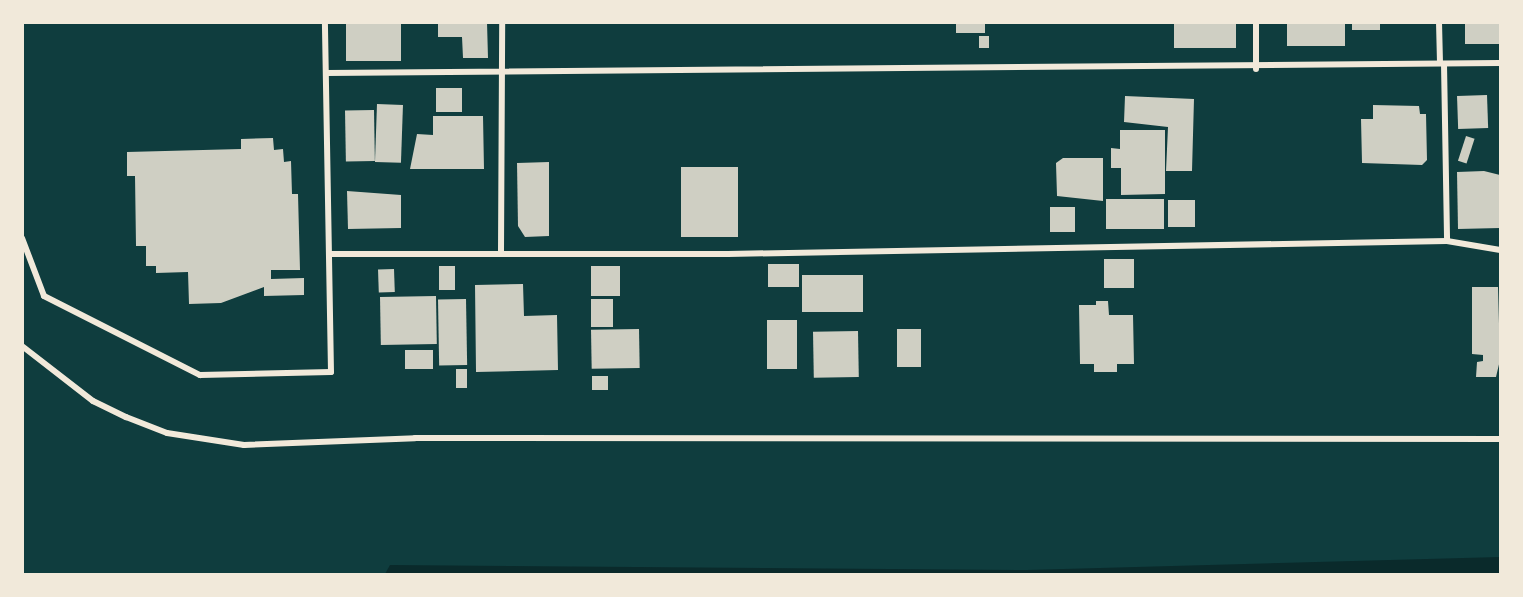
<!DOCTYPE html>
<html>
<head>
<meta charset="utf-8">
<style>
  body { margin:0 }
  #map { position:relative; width:1523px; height:597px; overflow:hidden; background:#0f3d3e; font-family:"Nunito Sans",sans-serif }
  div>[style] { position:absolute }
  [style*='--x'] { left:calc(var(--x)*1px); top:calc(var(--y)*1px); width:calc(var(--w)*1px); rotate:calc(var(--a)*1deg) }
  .water>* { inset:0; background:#0a2a2b }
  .building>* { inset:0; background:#cfcfc3; transform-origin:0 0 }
  .minor>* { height:6px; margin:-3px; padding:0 3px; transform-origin:3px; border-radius:3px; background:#f1e9da }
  span { translate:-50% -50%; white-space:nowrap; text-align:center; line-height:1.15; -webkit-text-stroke:5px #f1e9da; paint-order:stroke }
  .frame { position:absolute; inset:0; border:24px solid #f1e9da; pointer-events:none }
</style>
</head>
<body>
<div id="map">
  <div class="water">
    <div style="clip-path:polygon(1500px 557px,1500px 574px,385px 574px,390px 565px,1027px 570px)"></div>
  </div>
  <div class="building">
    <div style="left:346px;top:22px;width:55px;height:39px"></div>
    <div style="clip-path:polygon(438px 22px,487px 22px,488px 58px,463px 58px,462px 37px,438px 37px)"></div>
    <div style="left:956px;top:22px;width:29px;height:11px"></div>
    <div style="left:1174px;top:22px;width:62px;height:26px"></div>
    <div style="left:1287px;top:22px;width:58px;height:24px"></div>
    <div style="left:1352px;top:22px;width:28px;height:8px"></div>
    <div style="left:1465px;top:22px;width:35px;height:22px"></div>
    <div style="left:979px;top:36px;width:10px;height:12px"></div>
    <div style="left:436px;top:88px;width:26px;height:24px"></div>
    <div style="left:1487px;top:95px;width:33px;height:30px;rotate:88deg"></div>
    <div style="clip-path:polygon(1125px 96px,1194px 99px,1192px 171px,1166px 171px,1168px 127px,1124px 122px)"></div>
    <div style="left:377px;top:104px;width:26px;height:58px;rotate:2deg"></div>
    <div style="clip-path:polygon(1373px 105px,1419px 106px,1420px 114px,1426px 114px,1427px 160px,1422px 165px,1362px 163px,1361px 119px,1373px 119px)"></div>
    <div style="left:374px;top:110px;width:51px;height:29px;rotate:89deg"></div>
    <div style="clip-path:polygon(433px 116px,483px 116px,484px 169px,410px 169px,417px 134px,433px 135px)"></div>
    <div style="clip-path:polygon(1120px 130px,1165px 130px,1165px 194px,1121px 195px,1121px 168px,1111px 168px,1111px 148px,1120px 149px)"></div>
    <div style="left:1466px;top:136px;width:9px;height:26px;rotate:18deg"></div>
    <div style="clip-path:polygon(273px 138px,274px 150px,283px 149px,284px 162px,291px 161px,292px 194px,298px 194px,300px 270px,271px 270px,271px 279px,304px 278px,304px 295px,264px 296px,264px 287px,221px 303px,189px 304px,188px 272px,156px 273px,156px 266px,146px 266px,146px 246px,136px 246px,135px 176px,127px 176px,127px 152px,241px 149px,241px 139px)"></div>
    <div style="clip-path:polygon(1063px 158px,1103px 158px,1103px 201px,1057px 196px,1056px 163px)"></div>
    <div style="clip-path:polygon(549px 162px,549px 236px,525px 237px,518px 226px,517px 163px)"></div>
    <div style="left:738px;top:167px;width:70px;height:57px;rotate:90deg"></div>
    <div style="clip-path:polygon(1484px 171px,1500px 175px,1500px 228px,1458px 229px,1457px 172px)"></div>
    <div style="clip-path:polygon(347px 191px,401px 195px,401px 228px,348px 229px)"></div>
    <div style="left:1164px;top:199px;width:30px;height:58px;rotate:90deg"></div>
    <div style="left:1195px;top:200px;width:27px;height:27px;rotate:90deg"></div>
    <div style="left:1050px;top:207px;width:25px;height:25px"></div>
    <div style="left:1104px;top:259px;width:30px;height:29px"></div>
    <div style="left:768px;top:264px;width:31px;height:23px"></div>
    <div style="left:455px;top:266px;width:24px;height:16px;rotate:90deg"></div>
    <div style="left:591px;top:266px;width:29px;height:30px"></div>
    <div style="left:394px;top:269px;width:23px;height:16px;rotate:88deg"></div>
    <div style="left:802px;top:275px;width:61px;height:37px"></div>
    <div style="clip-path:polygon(523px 284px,524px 316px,557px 315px,558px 370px,476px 372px,475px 285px)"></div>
    <div style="clip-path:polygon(1472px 287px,1498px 287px,1500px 360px,1496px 377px,1476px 377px,1477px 362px,1483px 361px,1483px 355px,1472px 354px)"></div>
    <div style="left:436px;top:296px;width:48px;height:56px;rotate:89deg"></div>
    <div style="left:466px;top:299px;width:66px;height:28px;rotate:89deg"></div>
    <div style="left:591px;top:299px;width:22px;height:28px"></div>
    <div style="clip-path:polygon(1096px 301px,1108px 301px,1109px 315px,1133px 315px,1134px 364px,1117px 364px,1117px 372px,1094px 372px,1094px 364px,1080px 364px,1079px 305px,1096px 305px)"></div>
    <div style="left:767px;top:320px;width:30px;height:49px"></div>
    <div style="left:639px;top:329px;width:39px;height:48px;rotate:89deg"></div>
    <div style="left:897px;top:329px;width:24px;height:38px"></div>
    <div style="left:858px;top:331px;width:46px;height:45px;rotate:89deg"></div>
    <div style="left:433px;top:350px;width:19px;height:28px;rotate:90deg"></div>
    <div style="left:456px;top:369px;width:11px;height:19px"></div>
    <div style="left:608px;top:376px;width:14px;height:16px;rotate:90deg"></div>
  </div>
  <div class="minor">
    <div style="--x:1256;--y:22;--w:47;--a:90"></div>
    <div style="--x:1439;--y:22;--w:41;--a:88.6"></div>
    <div style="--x:1444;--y:64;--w:177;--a:89"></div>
    <div style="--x:326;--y:73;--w:1174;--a:-0.49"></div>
    <div style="--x:22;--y:238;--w:62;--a:69.2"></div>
    <div style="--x:44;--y:296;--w:175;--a:26.9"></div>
    <div style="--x:200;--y:375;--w:131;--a:-1.3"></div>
    <div style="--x:331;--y:372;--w:350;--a:-91"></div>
    <div style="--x:501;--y:251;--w:229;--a:-89.7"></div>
    <div style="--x:329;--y:254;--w:399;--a:0"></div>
    <div style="--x:728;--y:254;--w:719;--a:-1.04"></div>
    <div style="--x:1447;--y:241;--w:54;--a:9.6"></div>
    <div style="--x:22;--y:346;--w:90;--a:37.8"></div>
    <div style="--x:93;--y:401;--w:37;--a:26"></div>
    <div style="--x:126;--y:417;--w:44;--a:21.3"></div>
    <div style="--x:167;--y:433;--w:78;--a:8.9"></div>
    <div style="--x:244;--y:445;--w:171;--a:-2.3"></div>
    <div style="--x:415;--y:438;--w:1085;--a:0.05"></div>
  </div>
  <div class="frame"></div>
</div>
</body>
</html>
